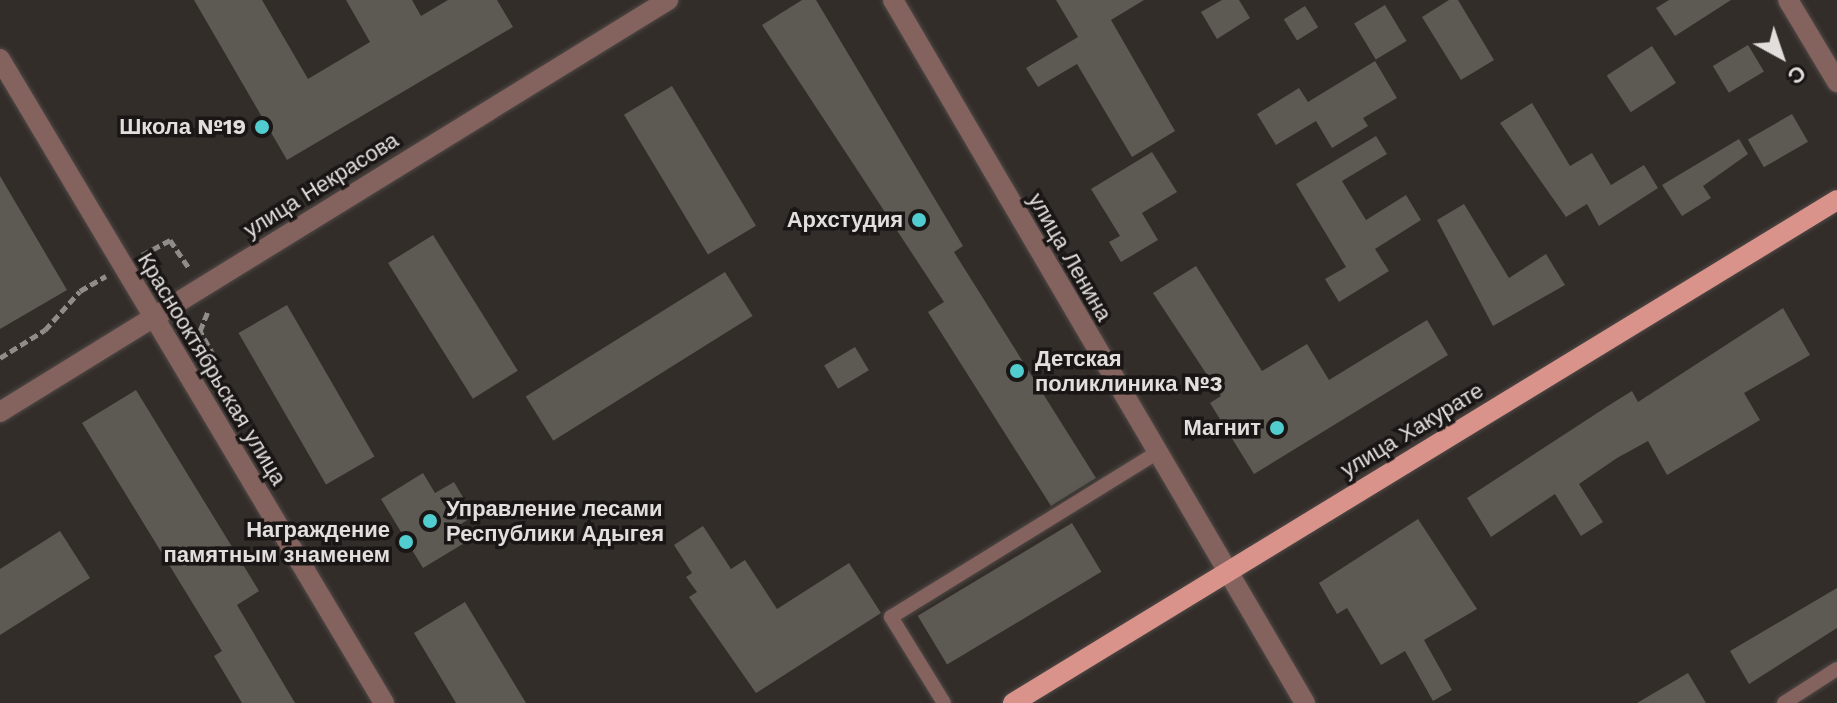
<!DOCTYPE html>
<html>
<head>
<meta charset="utf-8">
<style>
  body { margin:0 }
  #map { position:relative; width:1837px; height:703px; overflow:hidden; background:#332d2a; font-family:"Work Sans",sans-serif }
  div>[style] { position:absolute }
  [style*='--x'] { left:calc(var(--x)*1px); top:calc(var(--y)*1px); width:calc(var(--w)*1px); rotate:calc(var(--a)*1deg) }
  .building>* { inset:0; background:#5d5953; transform-origin:0 0 }
  .path>* { height:5px; margin-top:-2.5px; transform-origin:0; background:repeating-linear-gradient(90deg,#908c89 0 8px,transparent 0 12px) }
  .roads { filter:drop-shadow(0 0 2px #4f4946) drop-shadow(0 0 2px #4f4946) }
  .service>* { height:14px; margin:-7px; padding:0 7px; transform-origin:7px; border-radius:7px; background:#84625d }
  .minor>* { height:20px; margin:-10px; padding:0 10px; transform-origin:10px; border-radius:10px; background:#84625d }
  .tertiary>* { height:20px; margin:-10px; padding:0 10px; transform-origin:10px; border-radius:10px; background:#84625d }
  .primary>* { height:20px; margin:-10px; padding:0 10px; transform-origin:10px; border-radius:10px; background:#d9938a }
  .dots>* { width:22px; height:22px; translate:-50% -50%; box-sizing:border-box; border:4px solid #191615; border-radius:50% }
  span { translate:-50% -50%; white-space:nowrap; text-align:center; line-height:1.15; -webkit-text-stroke:7px #191615; paint-order:stroke }
  .poi-label { font-size:22px; color:#e1dedb; font-weight:700 }
  .right { translate:-100% -50%; text-align:right }
  .left { translate:0 -50%; text-align:left }
  .street-label { font-size:22px; color:#e1dedb }
  .north { position:absolute; left:1741px; top:16px; width:80px; height:80px; -webkit-text-stroke:6px #191615; paint-order:stroke; rotate:140deg; font-size:22px; font-weight:700; line-height:32px; text-align:center; color:#e1dedb }
  .north::after { content:''; display:block; margin:auto; width:28px; height:36px; background:#e1dedb; clip-path:polygon(50% 0,100% 100%,50% 72%,0 100%) }
</style>
</head>
<body>
<div id="map">
  <div class="building">
    <div style="clip-path:polygon(194px 0,262px 0,308px 79px,370px 42px,346px 0,412px 0,421px 16px,448px 0,497px 0,513px 27px,287px 160px)"></div>
    <div style="clip-path:polygon(802px 0,816px 0,963px 246px,954px 252px,1096px 478px,1051px 506px,928px 312px,944px 302px,762px 25px)"></div>
    <div style="clip-path:polygon(1056px 0,1144px 0,1111px 20px,1175px 131px,1132px 157px,1077px 64px,1038px 87px,1026px 68px,1078px 37px)"></div>
    <div style="clip-path:polygon(1222px 0,1239px 0,1250px 18px,1217px 39px,1201px 12px)"></div>
    <div style="clip-path:polygon(1449px 0,1458px 0,1494px 60px,1461px 80px,1422px 17px)"></div>
    <div style="clip-path:polygon(1669px 0,1731px 0,1675px 36px,1656px 8px)"></div>
    <div style="left:1385px;top:5px;width:42px;height:36px;rotate:59deg"></div>
    <div style="left:1305px;top:6px;width:25px;height:25px;rotate:58deg"></div>
    <div style="left:1748px;top:45px;width:31px;height:41px;rotate:59deg"></div>
    <div style="left:1652px;top:46px;width:44px;height:54px;rotate:57deg"></div>
    <div style="clip-path:polygon(1375px 61px,1397px 98px,1363px 118px,1368px 126px,1332px 148px,1316px 121px,1276px 145px,1257px 114px,1299px 88px,1308px 102px)"></div>
    <div style="left:672px;top:86px;width:163px;height:56px;rotate:59deg"></div>
    <div style="clip-path:polygon(1532px 103px,1570px 166px,1592px 153px,1611px 185px,1644px 165px,1658px 188px,1599px 226px,1587px 204px,1566px 217px,1500px 123px)"></div>
    <div style="left:1792px;top:114px;width:32px;height:51px;rotate:60deg"></div>
    <div style="clip-path:polygon(1376px 136px,1387px 154px,1342px 181px,1366px 220px,1406px 195px,1421px 220px,1375px 249px,1389px 271px,1339px 302px,1325px 279px,1346px 267px,1296px 184px)"></div>
    <div style="clip-path:polygon(1739px 139px,1748px 154px,1703px 186px,1711px 198px,1682px 216px,1662px 185px)"></div>
    <div style="clip-path:polygon(1152px 152px,1177px 192px,1142px 213px,1158px 240px,1121px 262px,1109px 242px,1120px 236px,1091px 189px)"></div>
    <div style="clip-path:polygon(0 176px,67px 290px,0 329px)"></div>
    <div style="clip-path:polygon(1464px 204px,1509px 278px,1546px 254px,1565px 285px,1493px 326px,1437px 220px)"></div>
    <div style="left:433px;top:235px;width:160px;height:53px;rotate:58deg"></div>
    <div style="clip-path:polygon(1196px 266px,1262px 371px,1307px 344px,1329px 380px,1427px 320px,1448px 355px,1254px 474px,1210px 403px,1221px 396px,1153px 293px)"></div>
    <div style="left:725px;top:272px;width:52px;height:235px;rotate:58deg"></div>
    <div style="left:287px;top:305px;width:175px;height:56px;rotate:60deg"></div>
    <div style="clip-path:polygon(1783px 308px,1810px 355px,1744px 393px,1760px 420px,1667px 475px,1648px 441px,1617px 458px,1579px 484px,1603px 522px,1581px 536px,1555px 494px,1491px 537px,1467px 498px,1611px 404px,1632px 391px,1638px 402px)"></div>
    <div style="left:855px;top:347px;width:27px;height:36px;rotate:59deg"></div>
    <div style="clip-path:polygon(136px 390px,259px 591px,237px 605px,295px 703px,242px 703px,214px 656px,222px 651px,82px 423px)"></div>
    <div style="clip-path:polygon(423px 473px,435px 493px,454px 482px,474px 516px,456px 527px,466px 542px,423px 568px,381px 499px)"></div>
    <div style="clip-path:polygon(1418px 519px,1477px 609px,1424px 640px,1452px 690px,1433px 701px,1405px 651px,1381px 665px,1347px 608px,1337px 614px,1319px 583px)"></div>
    <div style="left:1072px;top:523px;width:57px;height:180px;rotate:59deg"></div>
    <div style="clip-path:polygon(703px 526px,731px 569px,745px 560px,777px 609px,849px 563px,881px 613px,756px 693px,689px 597px,697px 592px,686px 577px,692px 573px,674px 545px)"></div>
    <div style="clip-path:polygon(60px 531px,90px 578px,0 635px,0 569px)"></div>
    <div style="clip-path:polygon(1837px 588px,1837px 628px,1749px 684px,1730px 651px)"></div>
    <div style="clip-path:polygon(465px 602px,526px 703px,456px 703px,414px 633px)"></div>
    <div style="clip-path:polygon(1688px 673px,1706px 703px,1637px 703px)"></div>
  </div>
  <div class="path">
    <div style="--x:142;--y:255;--w:32;--a:-28"></div>
    <div style="--x:170;--y:240;--w:34;--a:56"></div>
    <div style="--x:0;--y:358;--w:53;--a:-31.9"></div>
    <div style="--x:45;--y:330;--w:52;--a:-48.1"></div>
    <div style="--x:80;--y:291;--w:30;--a:-30"></div>
    <div style="--x:207;--y:360;--w:8;--a:-30"></div>
    <div style="--x:214;--y:356;--w:29;--a:-119"></div>
    <div style="--x:200;--y:331;--w:22;--a:-68"></div>
  </div>
  <div class="roads">
    <div class="service">
      <div style="--x:944;--y:703;--w:101;--a:-121.6"></div>
      <div style="--x:891;--y:617;--w:312;--a:-31.7"></div>
      <div style="--x:1784;--y:703;--w:63;--a:-32.7"></div>
    </div>
    <div class="minor">
      <div style="--x:0;--y:412;--w:785;--a:-31.66"></div>
    </div>
    <div class="tertiary">
      <div style="--x:893;--y:0;--w:815;--a:59.63"></div>
      <div style="--x:1788;--y:0;--w:96;--a:59.1"></div>
      <div style="--x:0;--y:59;--w:750;--a:59.19"></div>
    </div>
    <div class="primary">
      <div style="--x:1013;--y:703;--w:965;--a:-31.4"></div>
    </div>
  </div>
  <div class="dots">
    <div style="left:262px;top:127px;background:#52cdcf"></div>
    <div style="left:919px;top:220px;background:#52cdcf"></div>
    <div style="left:1017px;top:371px;background:#52cdcf"></div>
    <div style="left:1277px;top:428px;background:#52cdcf"></div>
    <div style="left:430px;top:521px;background:#52cdcf"></div>
    <div style="left:406px;top:542px;background:#52cdcf"></div>
  </div>
  <div class="poi-label">
    <span class="right" style="left:246px;top:127px">Школа №19</span>
    <span class="right" style="left:903px;top:220px">Архстудия</span>
    <span class="left" style="left:1035px;top:371px">Детская<br>поликлиника №3</span>
    <span class="right" style="left:1261px;top:428px">Магнит</span>
    <span class="left" style="left:446px;top:521px">Управление лесами<br>Республики Адыгея</span>
    <span class="right" style="left:390px;top:542px">Награждение<br>памятным знаменем</span>
  </div>
  <div class="street-label">
    <span style="left:321px;top:185px;rotate:-32deg">улица Некрасова</span>
    <span style="left:1070px;top:257px;rotate:60deg">улица Ленина</span>
    <span style="left:212px;top:369px;rotate:59deg">Краснооктябрьская улица</span>
    <span style="left:1412px;top:430px;rotate:-31deg">улица Хакурате</span>
  </div>
  <div class="north">С</div>
</div>
</body>
</html>
